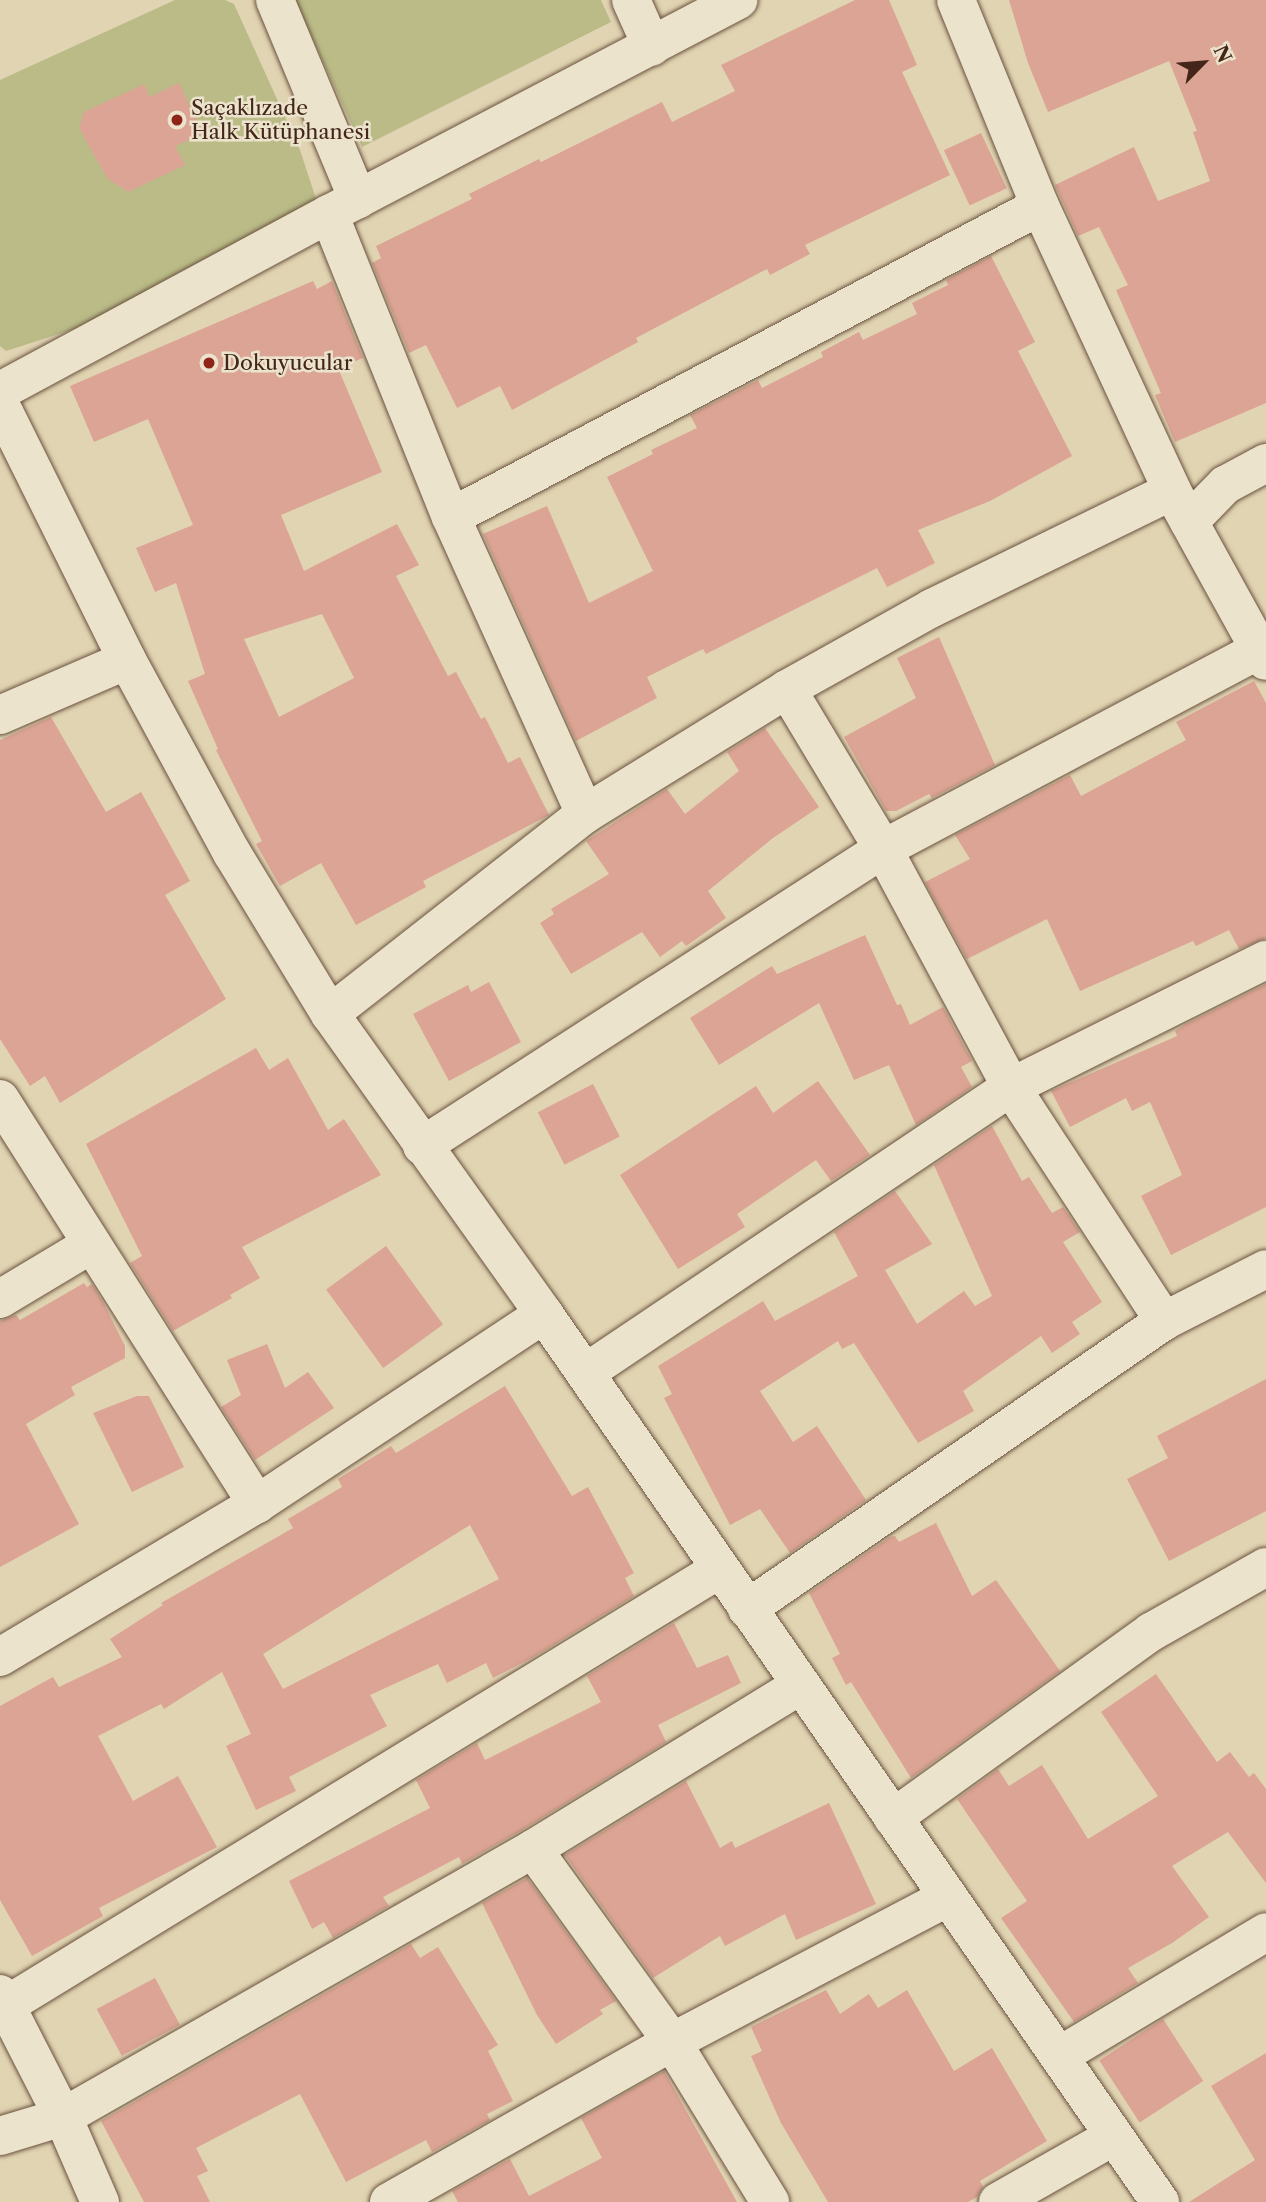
<!DOCTYPE html>
<html>
<head>
<meta charset="utf-8">
<style>
  body { margin:0 }
  #map { position:relative; width:1266px; height:2202px; overflow:hidden; background:#e1d4b2; font-family:"Libre Caslon Text",serif }
  div>[style] { position:absolute }
  [style*='--x'] { left:calc(var(--x)*1px); top:calc(var(--y)*1px); width:calc(var(--w)*1px); rotate:calc(var(--a)*1deg) }
  .green>* { inset:0; background:#babb87 }
  .building>* { inset:0; background:#dca494; transform-origin:0 0 }
  .roads { filter:drop-shadow(0 0 2px #6a523f) drop-shadow(0 0 2px #6a523f) }
  .minor>* { height:38px; margin:-19px; padding:0 19px; transform-origin:19px; border-radius:19px; background:#ece3cd }
  .secondary>* { height:38px; margin:-19px; padding:0 19px; transform-origin:19px; border-radius:19px; background:#ece3cd }
  .dots>* { width:19px; height:19px; translate:-50% -50%; box-sizing:border-box; border:4px solid #ece3cd; border-radius:50% }
  span { translate:-50% -50%; white-space:nowrap; text-align:center; line-height:1.15; -webkit-text-stroke:5px #ece3cd; paint-order:stroke }
  .poi-label { font-size:21px; color:#432619 }
  .left { translate:0 -50%; text-align:left }
  .north { position:absolute; left:1168px; top:28px; width:70px; height:70px; -webkit-text-stroke:5px #ece3cd; paint-order:stroke; rotate:65deg; font-size:19px; font-weight:700; line-height:28px; text-align:center; color:#432619 }
  .north::after { content:''; display:block; margin:auto; width:24px; height:32px; background:#432619; clip-path:polygon(50% 0,100% 100%,50% 72%,0 100%) }
</style>
</head>
<body>
<div id="map">
  <div class="green">
    <div style="clip-path:polygon(175px 0,225px 0,234px 4px,300px 150px,317px 202px,84px 326px,6px 351px,0 346px,0 80px)"></div>
    <div style="clip-path:polygon(295px 0,601px 0,611px 22px,362px 147px)"></div>
  </div>
  <div class="building">
    <div style="clip-path:polygon(855px 0,889px 0,917px 65px,902px 72px,950px 175px,805px 245px,810px 254px,770px 275px,767px 269px,636px 338px,638px 342px,512px 410px,500px 386px,457px 408px,426px 345px,409px 353px,372px 263px,381px 258px,376px 246px,472px 199px,469px 194px,539px 159px,541px 162px,662px 102px,672px 122px,735px 91px,721px 65px)"></div>
    <div style="clip-path:polygon(1009px 0,1266px 0,1266px 403px,1175px 442px,1155px 395px,1161px 393px,1116px 290px,1128px 285px,1099px 227px,1078px 236px,1055px 185px,1134px 147px,1158px 201px,1210px 181px,1193px 132px,1197px 131px,1169px 61px,1048px 112px,1028px 63px)"></div>
    <div style="clip-path:polygon(179px 83px,203px 134px,175px 146px,185px 165px,128px 192px,107px 178px,79px 128px,84px 112px,144px 84px,150px 97px)"></div>
    <div style="left:981px;top:133px;width:61px;height:41px;rotate:65deg"></div>
    <div style="clip-path:polygon(991px 256px,1035px 342px,1018px 351px,1072px 456px,990px 501px,918px 530px,935px 563px,887px 587px,877px 568px,706px 654px,703px 649px,647px 677px,657px 698px,576px 741px,483px 534px,547px 506px,589px 603px,653px 571px,607px 477px,653px 454px,651px 450px,697px 428px,690px 415px,758px 380px,762px 388px,823px 357px,821px 352px,859px 332px,863px 340px,917px 314px,912px 303px,948px 285px,946px 280px)"></div>
    <div style="clip-path:polygon(evenodd,313px 281px,317px 289px,332px 281px,363px 358px,338px 368px,382px 472px,281px 515px,304px 571px,397px 524px,419px 565px,396px 576px,448px 676px,456px 672px,481px 719px,485px 717px,508px 763px,520px 757px,549px 815px,423px 881px,426px 887px,356px 925px,321px 863px,280px 886px,256px 844px,262px 841px,216px 750px,218px 749px,188px 681px,205px 674px,176px 583px,155px 592px,136px 548px,193px 525px,148px 419px,94px 442px,70px 386px,313px 281px,322px 614px,354px 678px,279px 717px,244px 639px,322px 614px)"></div>
    <div style="clip-path:polygon(939px 637px,995px 765px,932px 798px,929px 794px,896px 811px,886px 811px,844px 737px,916px 698px,897px 658px)"></div>
    <div style="clip-path:polygon(1254px 681px,1266px 703px,1266px 938px,1239px 949px,1229px 930px,1196px 946px,1193px 941px,1080px 991px,1047px 919px,967px 959px,925px 882px,970px 859px,955px 835px,1070px 775px,1081px 796px,1186px 740px,1176px 722px)"></div>
    <div style="clip-path:polygon(51px 717px,106px 812px,141px 792px,190px 881px,165px 895px,226px 999px,60px 1103px,45px 1076px,30px 1086px,0 1039px,0 740px)"></div>
    <div style="clip-path:polygon(765px 728px,819px 807px,773px 838px,708px 891px,726px 918px,686px 946px,682px 941px,660px 957px,642px 932px,571px 974px,540px 923px,554px 914px,551px 909px,609px 874px,586px 841px,667px 789px,685px 814px,739px 771px,727px 752px)"></div>
    <div style="clip-path:polygon(865px 935px,897px 1005px,901px 1004px,910px 1025px,943px 1007px,972px 1061px,961px 1067px,972px 1087px,916px 1125px,889px 1065px,854px 1080px,819px 1003px,719px 1065px,690px 1018px,772px 966px,777px 974px)"></div>
    <div style="clip-path:polygon(489px 982px,521px 1042px,449px 1081px,413px 1014px,468px 985px,471px 992px)"></div>
    <div style="clip-path:polygon(1266px 984px,1266px 1207px,1171px 1255px,1141px 1196px,1182px 1175px,1150px 1102px,1132px 1111px,1126px 1098px,1070px 1127px,1051px 1091px,1177px 1036px,1175px 1031px,1186px 1024px)"></div>
    <div style="clip-path:polygon(256px 1048px,269px 1070px,288px 1058px,328px 1130px,344px 1119px,381px 1175px,242px 1247px,260px 1278px,230px 1295px,232px 1298px,173px 1331px,130px 1263px,142px 1256px,86px 1144px)"></div>
    <div style="clip-path:polygon(818px 1081px,870px 1155px,831px 1181px,816px 1160px,737px 1214px,745px 1227px,678px 1269px,620px 1175px,756px 1086px,773px 1113px)"></div>
    <div style="left:593px;top:1084px;width:59px;height:62px;rotate:63deg"></div>
    <div style="clip-path:polygon(992px 1126px,1022px 1181px,1029px 1177px,1052px 1213px,1063px 1207px,1080px 1232px,1063px 1242px,1102px 1302px,1072px 1322px,1080px 1334px,1052px 1353px,1041px 1336px,963px 1391px,974px 1411px,918px 1443px,854px 1343px,842px 1349px,838px 1341px,760px 1391px,793px 1442px,817px 1426px,866px 1500px,790px 1553px,760px 1509px,730px 1525px,664px 1398px,672px 1394px,658px 1366px,763px 1301px,775px 1321px,858px 1276px,834px 1232px,895px 1191px,932px 1244px,885px 1270px,917px 1324px,964px 1291px,975px 1306px,992px 1296px,934px 1165px)"></div>
    <div style="left:386px;top:1246px;width:97px;height:74px;rotate:54deg"></div>
    <div style="clip-path:polygon(84px 1283px,87px 1287px,92px 1284px,103px 1302px,125px 1346px,125px 1358px,71px 1387px,75px 1395px,26px 1424px,79px 1524px,0 1567px,0 1321px,16px 1315px,20px 1320px)"></div>
    <div style="clip-path:polygon(267px 1344px,285px 1388px,308px 1372px,334px 1408px,255px 1460px,221px 1407px,241px 1395px,227px 1360px)"></div>
    <div style="clip-path:polygon(1266px 1379px,1266px 1511px,1169px 1561px,1127px 1479px,1168px 1458px,1157px 1436px)"></div>
    <div style="clip-path:polygon(evenodd,505px 1386px,572px 1496px,588px 1487px,634px 1573px,625px 1578px,634px 1596px,532px 1658px,493px 1678px,486px 1663px,447px 1683px,438px 1664px,370px 1695px,387px 1726px,289px 1777px,296px 1791px,256px 1810px,226px 1746px,251px 1734px,222px 1672px,164px 1709px,161px 1704px,98px 1736px,133px 1801px,178px 1776px,217px 1847px,99px 1908px,103px 1916px,32px 1956px,0 1900px,0 1706px,53px 1677px,59px 1687px,122px 1657px,110px 1639px,163px 1605px,161px 1603px,293px 1528px,288px 1519px,342px 1487px,338px 1479px,391px 1446px,396px 1453px,505px 1386px,470px 1525px,499px 1579px,283px 1689px,263px 1654px,470px 1525px)"></div>
    <div style="clip-path:polygon(137px 1396px,149px 1396px,184px 1467px,132px 1492px,93px 1413px)"></div>
    <div style="clip-path:polygon(936px 1523px,972px 1596px,996px 1580px,1060px 1671px,911px 1778px,851px 1682px,846px 1685px,832px 1658px,840px 1654px,809px 1593px,890px 1537px,895px 1536px,899px 1542px)"></div>
    <div style="clip-path:polygon(674px 1623px,697px 1668px,728px 1655px,741px 1683px,658px 1725px,666px 1742px,522px 1830px,462px 1864px,459px 1857px,383px 1897px,389px 1906px,333px 1938px,324px 1922px,312px 1929px,289px 1881px,430px 1808px,416px 1780px,474px 1745px,477px 1743px,485px 1760px,601px 1702px,587px 1676px)"></div>
    <div style="clip-path:polygon(1156px 1674px,1217px 1762px,1230px 1752px,1249px 1777px,1254px 1773px,1266px 1789px,1266px 1883px,1228px 1832px,1172px 1866px,1209px 1917px,1172px 1943px,1128px 1968px,1138px 1983px,1074px 2022px,1001px 1918px,1027px 1901px,957px 1799px,998px 1769px,1009px 1786px,1042px 1765px,1088px 1839px,1158px 1796px,1101px 1712px)"></div>
    <div style="clip-path:polygon(686px 1781px,720px 1848px,732px 1841px,735px 1848px,829px 1803px,876px 1904px,796px 1940px,785px 1914px,725px 1946px,720px 1936px,653px 1978px,565px 1855px)"></div>
    <div style="clip-path:polygon(527px 1878px,616px 2001px,600px 2010px,603px 2014px,556px 2044px,537px 2015px,482px 1903px)"></div>
    <div style="clip-path:polygon(411px 1944px,420px 1958px,438px 1947px,498px 2045px,488px 2051px,513px 2101px,487px 2114px,490px 2120px,432px 2152px,426px 2140px,346px 2182px,300px 2094px,196px 2148px,208px 2171px,197px 2176px,210px 2202px,144px 2202px,101px 2121px)"></div>
    <div style="left:155px;top:1978px;width:53px;height:66px;rotate:62deg"></div>
    <div style="clip-path:polygon(826px 1990px,840px 2014px,869px 1994px,878px 2008px,907px 1990px,954px 2071px,992px 2048px,1047px 2141px,980px 2181px,983px 2187px,977px 2197px,968px 2202px,828px 2202px,781px 2123px,751px 2056px,762px 2051px,751px 2027px)"></div>
    <div style="left:1163px;top:2019px;width:74px;height:76px;rotate:57deg"></div>
    <div style="clip-path:polygon(1266px 2053px,1266px 2202px,1189px 2202px,1255px 2160px,1211px 2086px)"></div>
    <div style="clip-path:polygon(664px 2071px,737px 2202px,458px 2202px,452px 2191px,510px 2159px,529px 2196px,602px 2158px,581px 2118px)"></div>
  </div>
  <div class="roads">
    <div class="minor">
      <div style="--x:275;--y:0;--w:216;--a:67.4"></div>
      <div style="--x:631;--y:0;--w:51;--a:65.9"></div>
      <div style="--x:1040;--y:206;--w:314;--a:65.1"></div>
      <div style="--x:1172;--y:491;--w:194;--a:61.1"></div>
      <div style="--x:329;--y:214;--w:327;--a:68.1"></div>
      <div style="--x:451;--y:517;--w:326;--a:65.7"></div>
      <div style="--x:585;--y:814;--w:324;--a:141.9"></div>
      <div style="--x:0;--y:391;--w:374;--a:-28.3"></div>
      <div style="--x:329;--y:214;--w:462;--a:-27.6"></div>
      <div style="--x:451;--y:517;--w:666;--a:-27.83"></div>
      <div style="--x:1040;--y:206;--w:222;--a:-112.2"></div>
      <div style="--x:1189;--y:522;--w:52;--a:-45.8"></div>
      <div style="--x:1225;--y:485;--w:47;--a:-28.2"></div>
      <div style="--x:787;--y:689;--w:187;--a:59"></div>
      <div style="--x:883;--y:849;--w:270;--a:61.7"></div>
      <div style="--x:1011;--y:1087;--w:280;--a:56.8"></div>
      <div style="--x:1164;--y:1321;--w:114;--a:-27"></div>
      <div style="--x:0;--y:715;--w:138;--a:-23.4"></div>
      <div style="--x:585;--y:814;--w:238;--a:-31.7"></div>
      <div style="--x:787;--y:689;--w:166;--a:-29.2"></div>
      <div style="--x:932;--y:608;--w:267;--a:-26"></div>
      <div style="--x:0;--y:1099;--w:480;--a:57.6"></div>
      <div style="--x:422;--y:1146;--w:548;--a:-32.79"></div>
      <div style="--x:883;--y:849;--w:433;--a:-27.9"></div>
      <div style="--x:0;--y:1299;--w:107;--a:-30.9"></div>
      <div style="--x:585;--y:1373;--w:513;--a:-33.88"></div>
      <div style="--x:1011;--y:1087;--w:285;--a:-26.5"></div>
      <div style="--x:747;--y:1609;--w:507;--a:-34.63"></div>
      <div style="--x:0;--y:1657;--w:299;--a:-30.8"></div>
      <div style="--x:257;--y:1504;--w:344;--a:-33.5"></div>
      <div style="--x:893;--y:1818;--w:318;--a:-35.8"></div>
      <div style="--x:1151;--y:1632;--w:132;--a:-29.5"></div>
      <div style="--x:533;--y:1849;--w:238;--a:54.2"></div>
      <div style="--x:672;--y:2042;--w:188;--a:58.5"></div>
      <div style="--x:0;--y:1994;--w:138;--a:62.9"></div>
      <div style="--x:63;--y:2117;--w:93;--a:66.5"></div>
      <div style="--x:0;--y:2009;--w:844;--a:-31.43"></div>
      <div style="--x:1059;--y:2056;--w:241;--a:-30.9"></div>
      <div style="--x:0;--y:2136;--w:66;--a:-16.8"></div>
      <div style="--x:63;--y:2117;--w:541;--a:-29.69"></div>
      <div style="--x:533;--y:1849;--w:314;--a:-31.5"></div>
      <div style="--x:389;--y:2202;--w:325;--a:-29.5"></div>
      <div style="--x:672;--y:2042;--w:312;--a:-27.7"></div>
      <div style="--x:998;--y:2202;--w:133;--a:-29.6"></div>
    </div>
    <div class="secondary">
      <div style="--x:0;--y:404;--w:286;--a:63.6"></div>
      <div style="--x:127;--y:660;--w:220;--a:61.5"></div>
      <div style="--x:232;--y:853;--w:188;--a:58.7"></div>
      <div style="--x:330;--y:1014;--w:369;--a:54.5"></div>
      <div style="--x:544;--y:1314;--w:1081;--a:55.25"></div>
    </div>
  </div>
  <div class="dots">
    <div style="left:177px;top:120px;background:#8f2418"></div>
    <div style="left:209px;top:363px;background:#8f2418"></div>
  </div>
  <div class="poi-label">
    <span class="left" style="left:191px;top:120px">Saçaklızade<br>Halk Kütüphanesi</span>
    <span class="left" style="left:223px;top:363px">Dokuyucular</span>
  </div>
  <div class="north">N</div>
</div>
</body>
</html>
